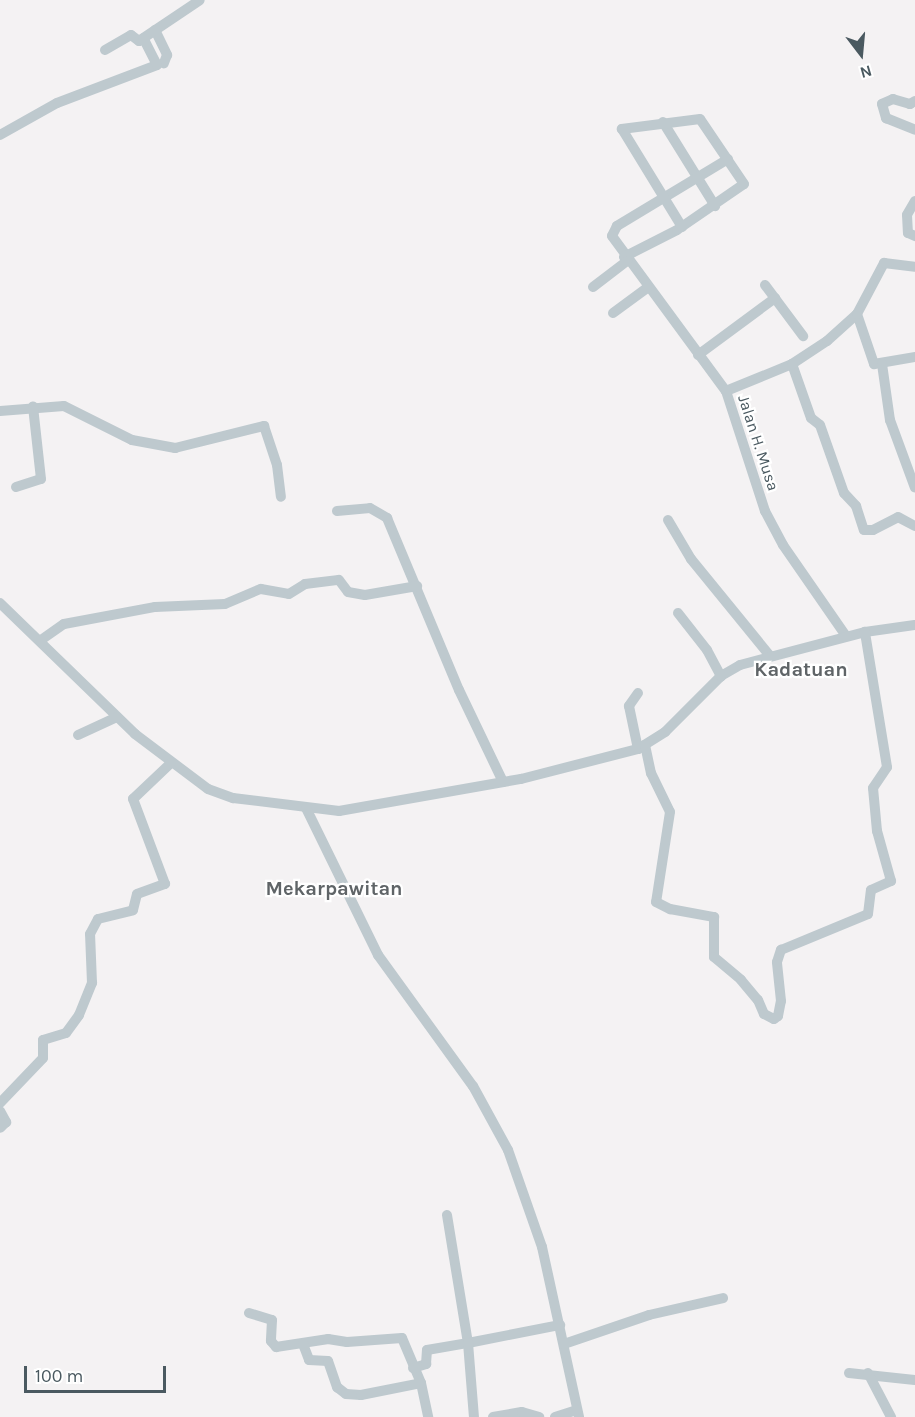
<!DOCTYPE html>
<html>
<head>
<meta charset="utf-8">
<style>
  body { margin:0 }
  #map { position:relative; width:915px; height:1417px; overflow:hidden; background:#f4f2f3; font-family:Karla,sans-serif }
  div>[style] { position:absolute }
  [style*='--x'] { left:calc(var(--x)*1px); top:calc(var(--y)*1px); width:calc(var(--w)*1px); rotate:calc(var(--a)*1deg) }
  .minor>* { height:10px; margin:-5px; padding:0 5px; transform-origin:5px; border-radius:5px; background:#bec9ce }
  span { translate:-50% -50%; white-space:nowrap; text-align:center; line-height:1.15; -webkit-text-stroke:4.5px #fff; paint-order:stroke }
  .street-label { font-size:16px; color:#4a5960 }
  .quarter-label { font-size:20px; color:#5f6467; font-weight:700 }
  .north { position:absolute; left:831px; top:24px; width:60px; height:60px; -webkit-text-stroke:4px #fff; paint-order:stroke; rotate:164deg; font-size:16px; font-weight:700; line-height:24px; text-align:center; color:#4a5960 }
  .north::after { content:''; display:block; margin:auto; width:21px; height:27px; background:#4a5960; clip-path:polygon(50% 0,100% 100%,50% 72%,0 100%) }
  .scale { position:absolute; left:24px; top:1366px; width:142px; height:27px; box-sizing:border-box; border:3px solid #4a5960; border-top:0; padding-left:8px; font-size:18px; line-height:21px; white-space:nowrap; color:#4a5960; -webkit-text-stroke:4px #fff; paint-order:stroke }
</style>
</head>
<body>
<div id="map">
  <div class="minor">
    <div style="--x:155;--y:30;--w:28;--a:64"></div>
    <div style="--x:167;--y:55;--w:9;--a:111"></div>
    <div style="--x:105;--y:50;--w:30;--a:-30"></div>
    <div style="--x:131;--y:35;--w:10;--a:37"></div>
    <div style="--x:139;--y:41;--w:73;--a:-33.9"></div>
    <div style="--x:915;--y:101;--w:6;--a:149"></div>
    <div style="--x:910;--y:104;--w:18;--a:-164"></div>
    <div style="--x:893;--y:99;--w:12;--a:156"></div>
    <div style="--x:882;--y:104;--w:15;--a:74"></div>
    <div style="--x:886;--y:118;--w:31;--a:22"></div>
    <div style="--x:663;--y:122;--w:99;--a:58.2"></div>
    <div style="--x:0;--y:135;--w:65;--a:-29.3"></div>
    <div style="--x:57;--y:103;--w:107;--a:-20.8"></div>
    <div style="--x:157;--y:65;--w:30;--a:-117"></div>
    <div style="--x:728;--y:159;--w:130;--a:148.9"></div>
    <div style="--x:617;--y:226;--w:11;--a:117"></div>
    <div style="--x:612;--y:236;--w:192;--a:53.7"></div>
    <div style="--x:726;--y:391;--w:126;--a:72"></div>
    <div style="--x:765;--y:511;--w:38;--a:62"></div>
    <div style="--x:783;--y:545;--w:111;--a:55.3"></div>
    <div style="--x:915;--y:201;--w:16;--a:120"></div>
    <div style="--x:907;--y:215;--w:18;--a:87"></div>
    <div style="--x:908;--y:233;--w:8;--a:23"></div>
    <div style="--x:624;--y:257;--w:59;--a:-27"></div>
    <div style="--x:677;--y:230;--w:81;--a:-34.5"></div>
    <div style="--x:744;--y:184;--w:78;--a:-124.1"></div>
    <div style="--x:700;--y:119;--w:79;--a:172.7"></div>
    <div style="--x:622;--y:129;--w:115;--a:58.5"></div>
    <div style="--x:765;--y:285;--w:64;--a:53.3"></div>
    <div style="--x:593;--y:287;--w:43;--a:-37.4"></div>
    <div style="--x:613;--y:313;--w:42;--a:-36.3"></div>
    <div style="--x:857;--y:314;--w:53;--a:71.2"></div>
    <div style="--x:874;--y:364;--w:42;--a:-9.7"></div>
    <div style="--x:698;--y:355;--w:96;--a:-36.5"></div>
    <div style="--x:792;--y:364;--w:57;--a:70.6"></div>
    <div style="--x:811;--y:418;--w:11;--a:38"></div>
    <div style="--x:820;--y:425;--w:72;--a:70.6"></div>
    <div style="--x:844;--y:493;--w:18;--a:47"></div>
    <div style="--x:856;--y:506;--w:25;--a:72"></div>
    <div style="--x:864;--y:530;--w:9;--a:0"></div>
    <div style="--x:873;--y:530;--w:28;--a:-27"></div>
    <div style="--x:898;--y:517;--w:19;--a:28"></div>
    <div style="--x:882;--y:364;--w:57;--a:81.9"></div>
    <div style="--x:890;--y:420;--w:72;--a:69.8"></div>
    <div style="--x:726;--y:391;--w:71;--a:-22.2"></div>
    <div style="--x:792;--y:364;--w:42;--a:-33.3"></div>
    <div style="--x:827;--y:341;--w:40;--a:-42"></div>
    <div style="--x:857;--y:314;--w:58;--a:-62.1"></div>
    <div style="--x:884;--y:263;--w:31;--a:7"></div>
    <div style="--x:0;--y:411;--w:64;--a:-4.5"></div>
    <div style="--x:64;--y:406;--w:76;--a:26.6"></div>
    <div style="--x:132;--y:440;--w:44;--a:10.5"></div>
    <div style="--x:175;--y:448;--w:92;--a:-13.9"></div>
    <div style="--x:264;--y:426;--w:41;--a:71.6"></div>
    <div style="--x:277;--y:465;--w:32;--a:83"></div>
    <div style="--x:16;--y:487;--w:26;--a:-18"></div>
    <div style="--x:41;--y:479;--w:73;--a:-96.3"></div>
    <div style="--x:337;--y:511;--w:33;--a:-5"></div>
    <div style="--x:370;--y:508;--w:20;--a:30"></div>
    <div style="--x:387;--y:518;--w:186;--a:67.3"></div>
    <div style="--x:459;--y:690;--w:102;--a:64.4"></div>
    <div style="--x:668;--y:520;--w:45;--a:59.5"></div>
    <div style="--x:691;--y:559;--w:125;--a:50.8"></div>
    <div style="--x:0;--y:603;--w:188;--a:44.1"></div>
    <div style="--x:135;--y:734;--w:91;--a:37"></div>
    <div style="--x:208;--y:789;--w:27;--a:20"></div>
    <div style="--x:233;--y:798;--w:107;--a:7"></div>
    <div style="--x:339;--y:811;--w:185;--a:-10"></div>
    <div style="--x:521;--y:779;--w:121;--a:-14.4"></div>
    <div style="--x:638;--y:749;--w:32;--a:-32"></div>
    <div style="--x:665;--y:732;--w:79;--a:-45"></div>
    <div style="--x:721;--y:676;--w:22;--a:-30"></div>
    <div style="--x:740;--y:665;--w:129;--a:-14.8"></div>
    <div style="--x:865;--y:632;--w:50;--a:-8"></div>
    <div style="--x:678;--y:613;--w:47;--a:51.9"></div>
    <div style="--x:707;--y:650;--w:30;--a:62"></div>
    <div style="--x:41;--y:640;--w:28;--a:-35"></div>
    <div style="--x:64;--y:624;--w:93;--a:-10.6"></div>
    <div style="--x:155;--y:607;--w:70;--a:-2.5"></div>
    <div style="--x:225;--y:604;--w:39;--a:-23"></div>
    <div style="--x:261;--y:589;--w:28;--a:10"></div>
    <div style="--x:289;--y:594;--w:19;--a:-32"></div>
    <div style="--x:305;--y:584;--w:34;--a:-7"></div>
    <div style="--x:339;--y:580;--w:15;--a:53"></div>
    <div style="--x:348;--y:592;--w:17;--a:10"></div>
    <div style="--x:365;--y:595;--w:53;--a:-9.8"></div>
    <div style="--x:638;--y:693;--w:16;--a:125"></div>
    <div style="--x:629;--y:706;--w:44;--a:78.2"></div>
    <div style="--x:78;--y:735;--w:43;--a:-24.8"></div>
    <div style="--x:645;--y:745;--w:29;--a:78"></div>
    <div style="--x:651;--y:773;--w:43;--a:64"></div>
    <div style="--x:670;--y:812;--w:91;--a:98.8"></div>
    <div style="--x:656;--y:902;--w:16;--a:27"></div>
    <div style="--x:670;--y:909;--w:45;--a:10.3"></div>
    <div style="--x:714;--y:917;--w:40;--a:90"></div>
    <div style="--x:714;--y:957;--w:35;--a:40"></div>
    <div style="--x:741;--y:980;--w:26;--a:50"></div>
    <div style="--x:758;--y:1000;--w:15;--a:67"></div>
    <div style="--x:764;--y:1014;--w:11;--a:27"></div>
    <div style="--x:774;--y:1019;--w:5;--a:-37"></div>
    <div style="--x:778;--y:1016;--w:15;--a:-79"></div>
    <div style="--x:781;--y:1001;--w:39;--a:-96"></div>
    <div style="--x:777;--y:962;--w:13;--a:-72"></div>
    <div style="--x:781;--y:950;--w:94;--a:-22.5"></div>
    <div style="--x:868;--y:914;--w:24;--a:-83"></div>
    <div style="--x:871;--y:890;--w:22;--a:-24"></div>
    <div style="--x:891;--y:881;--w:52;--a:-105.6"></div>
    <div style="--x:877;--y:831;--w:43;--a:-95.3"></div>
    <div style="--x:873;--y:788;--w:25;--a:-56"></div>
    <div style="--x:887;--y:767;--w:137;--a:-99.3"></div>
    <div style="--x:306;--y:808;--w:164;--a:63.9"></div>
    <div style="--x:378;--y:955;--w:162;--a:54.1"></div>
    <div style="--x:473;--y:1086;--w:73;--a:61.3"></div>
    <div style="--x:508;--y:1150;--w:103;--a:70.7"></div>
    <div style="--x:542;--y:1247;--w:174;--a:77.7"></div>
    <div style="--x:0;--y:1103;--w:62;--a:-46.3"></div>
    <div style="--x:43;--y:1058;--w:18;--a:-90"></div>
    <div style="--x:43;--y:1040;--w:24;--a:-17"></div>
    <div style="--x:66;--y:1033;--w:22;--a:-54"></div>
    <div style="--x:79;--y:1015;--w:35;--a:-68"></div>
    <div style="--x:92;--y:983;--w:49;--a:-92.3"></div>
    <div style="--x:90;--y:934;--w:17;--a:-62"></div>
    <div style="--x:98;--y:919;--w:36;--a:-14"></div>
    <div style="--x:133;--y:910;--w:16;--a:-76"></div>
    <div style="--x:137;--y:894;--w:30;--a:-20"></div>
    <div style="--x:165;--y:884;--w:91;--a:-110.6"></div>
    <div style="--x:133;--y:799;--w:52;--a:-43.5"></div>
    <div style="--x:0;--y:1111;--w:13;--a:61"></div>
    <div style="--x:6;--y:1122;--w:8;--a:135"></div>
    <div style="--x:447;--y:1215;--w:130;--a:80.7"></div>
    <div style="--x:468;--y:1343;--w:94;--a:-11.1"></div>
    <div style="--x:249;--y:1313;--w:24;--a:17"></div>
    <div style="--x:272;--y:1320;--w:21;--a:93"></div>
    <div style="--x:271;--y:1341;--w:8;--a:50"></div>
    <div style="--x:276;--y:1347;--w:53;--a:-8.7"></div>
    <div style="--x:328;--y:1339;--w:19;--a:9"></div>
    <div style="--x:347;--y:1342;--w:55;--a:-4.2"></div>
    <div style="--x:402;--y:1338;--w:49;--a:67.1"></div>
    <div style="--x:421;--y:1383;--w:35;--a:78"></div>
    <div style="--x:303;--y:1344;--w:17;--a:69"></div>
    <div style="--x:309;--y:1360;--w:19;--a:3"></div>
    <div style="--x:328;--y:1361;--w:28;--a:71"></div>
    <div style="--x:337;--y:1387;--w:11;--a:38"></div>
    <div style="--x:346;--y:1394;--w:15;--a:4"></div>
    <div style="--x:361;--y:1395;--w:61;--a:-11.3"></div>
    <div style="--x:564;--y:1344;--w:90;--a:-18.8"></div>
    <div style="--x:649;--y:1315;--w:76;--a:-12.9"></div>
    <div style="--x:413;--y:1368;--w:14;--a:-17"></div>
    <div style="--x:426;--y:1364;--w:14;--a:-86"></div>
    <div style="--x:427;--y:1350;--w:42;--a:-9.7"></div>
    <div style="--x:468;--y:1343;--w:74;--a:85.4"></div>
    <div style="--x:849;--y:1373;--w:66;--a:6.1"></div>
    <div style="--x:868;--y:1373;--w:50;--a:62.4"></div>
    <div style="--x:493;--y:1417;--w:29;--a:-10"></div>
    <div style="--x:522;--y:1412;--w:18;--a:16"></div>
    <div style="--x:555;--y:1417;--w:23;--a:-18"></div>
  </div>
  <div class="street-label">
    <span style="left:758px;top:443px;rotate:72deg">Jalan H. Musa</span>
  </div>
  <div class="quarter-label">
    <span style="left:801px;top:669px">Kadatuan</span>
    <span style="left:334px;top:888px">Mekarpawitan</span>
  </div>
  <div class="north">N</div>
  <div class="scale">100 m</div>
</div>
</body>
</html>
